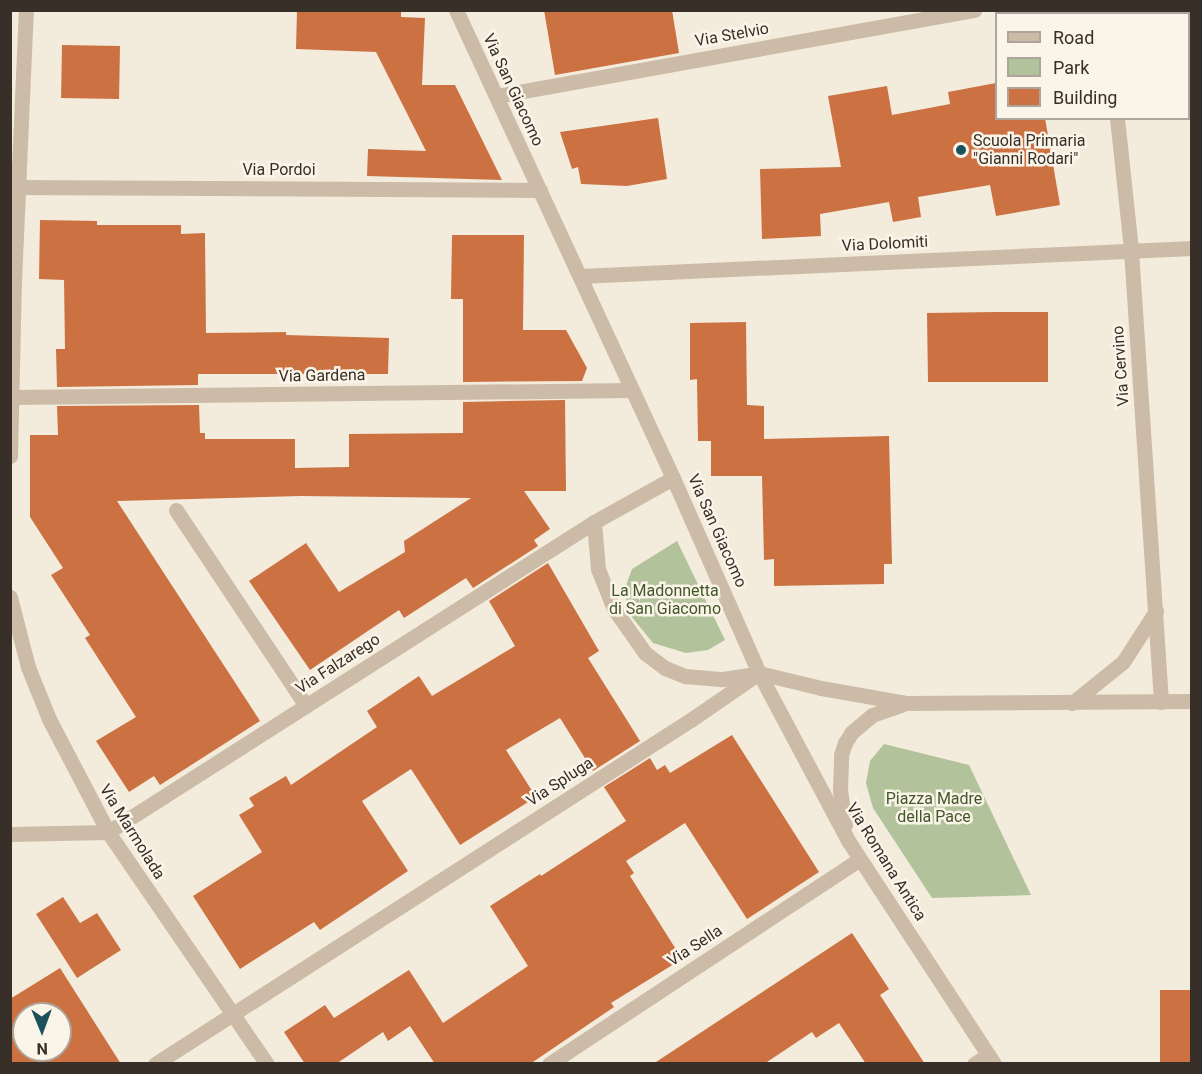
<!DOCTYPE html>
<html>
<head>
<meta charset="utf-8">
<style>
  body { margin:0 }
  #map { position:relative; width:1202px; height:1074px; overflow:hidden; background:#f3ebdc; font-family:Roboto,sans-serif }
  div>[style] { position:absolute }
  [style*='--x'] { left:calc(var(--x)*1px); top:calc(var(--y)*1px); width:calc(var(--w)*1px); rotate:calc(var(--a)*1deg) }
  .green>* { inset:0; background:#b2c39b }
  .building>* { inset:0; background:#cc7141; transform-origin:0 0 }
  .street>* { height:15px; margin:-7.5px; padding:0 7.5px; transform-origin:7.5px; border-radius:7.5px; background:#ccbca7 }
  .dots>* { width:16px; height:16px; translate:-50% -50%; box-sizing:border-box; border:3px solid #fbf4e9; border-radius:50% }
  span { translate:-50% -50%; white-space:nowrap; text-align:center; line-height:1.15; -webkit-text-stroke:5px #fbf4e9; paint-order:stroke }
  .street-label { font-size:16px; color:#382f28 }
  .poi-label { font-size:16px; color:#382f28 }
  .left { translate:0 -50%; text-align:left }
  .park-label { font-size:16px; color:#43582a }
  .frame { position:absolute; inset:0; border:12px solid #382f28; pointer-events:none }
  .legend { position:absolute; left:995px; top:12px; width:195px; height:108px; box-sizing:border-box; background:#fbf4e9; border:2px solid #ada59c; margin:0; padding:8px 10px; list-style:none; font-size:18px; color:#382f28 }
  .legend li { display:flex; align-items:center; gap:12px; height:30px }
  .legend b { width:30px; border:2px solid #ada59c }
  .north { position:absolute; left:12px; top:1002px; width:60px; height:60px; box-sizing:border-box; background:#fbf4e9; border:2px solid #ada59c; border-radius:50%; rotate:179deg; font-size:16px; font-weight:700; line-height:24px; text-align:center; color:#382f28 }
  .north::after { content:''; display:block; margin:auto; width:21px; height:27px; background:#1b515c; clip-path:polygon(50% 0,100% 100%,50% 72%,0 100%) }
</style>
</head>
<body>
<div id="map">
  <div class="green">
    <div style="clip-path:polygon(677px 541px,725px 640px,708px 650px,686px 653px,653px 643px,631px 616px,624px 591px,632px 569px)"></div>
    <div style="clip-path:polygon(884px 744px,969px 765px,1031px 895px,932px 898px,873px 808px,866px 783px,870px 761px)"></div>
  </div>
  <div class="building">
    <div style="clip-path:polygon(297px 10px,401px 10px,401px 17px,425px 18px,422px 85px,455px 85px,502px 180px,367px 176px,368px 149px,426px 151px,376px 52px,296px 49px)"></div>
    <div style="clip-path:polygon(544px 10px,672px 10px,679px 53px,555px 75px)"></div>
    <div style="left:62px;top:45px;width:58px;height:53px;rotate:1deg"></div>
    <div style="clip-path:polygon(996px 83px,996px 118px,1045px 118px,1060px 205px,996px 216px,990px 185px,918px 197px,921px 217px,893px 222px,889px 202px,820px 214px,821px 236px,762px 239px,760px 169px,841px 167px,828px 96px,887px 86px,892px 115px,950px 104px,948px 92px)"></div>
    <div style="clip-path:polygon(658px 118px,667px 179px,627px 186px,581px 184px,578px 167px,572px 169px,560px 132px)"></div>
    <div style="clip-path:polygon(40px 220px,97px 221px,97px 225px,181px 225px,181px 234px,205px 233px,206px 333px,286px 332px,286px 335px,389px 338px,388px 374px,198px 374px,198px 385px,57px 387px,56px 349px,65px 349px,64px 280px,39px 279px)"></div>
    <div style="clip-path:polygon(452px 235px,524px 235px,523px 330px,566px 330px,587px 368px,582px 381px,463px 382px,463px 299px,451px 299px)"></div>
    <div style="clip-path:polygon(996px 312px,1048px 312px,1048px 382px,928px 382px,927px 313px)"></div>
    <div style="clip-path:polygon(746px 322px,747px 405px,764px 406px,764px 439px,889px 436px,892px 564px,884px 564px,884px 584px,774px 586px,774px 559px,764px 560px,762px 476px,711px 476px,711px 441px,698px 441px,697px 379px,690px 380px,690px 323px)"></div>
    <div style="clip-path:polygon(565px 400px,566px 491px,524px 491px,550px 529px,534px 540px,538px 546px,473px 588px,466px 578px,404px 618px,399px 610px,310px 670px,249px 581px,306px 543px,339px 592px,405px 552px,404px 541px,471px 498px,301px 496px,117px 501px,260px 721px,160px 785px,154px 776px,129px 792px,96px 741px,136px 717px,85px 638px,90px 635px,51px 575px,63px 568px,30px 517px,30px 435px,58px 435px,57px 406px,199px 405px,200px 433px,205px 433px,205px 439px,295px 439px,295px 468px,349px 467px,349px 434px,463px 433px,463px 402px)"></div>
    <div style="clip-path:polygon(548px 563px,599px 651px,588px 658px,640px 741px,593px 771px,560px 718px,506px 750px,536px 797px,460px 845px,411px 769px,362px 801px,408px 871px,320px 930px,314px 922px,240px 969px,193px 896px,262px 852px,239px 815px,254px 806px,249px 798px,286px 776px,291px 785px,377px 727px,367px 711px,419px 676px,432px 696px,515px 646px,489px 601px)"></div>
    <div style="clip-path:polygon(732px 735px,819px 872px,747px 919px,685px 823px,626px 861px,634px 873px,630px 876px,682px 959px,611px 1003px,614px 1007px,530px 1064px,435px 1064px,410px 1026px,388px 1041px,383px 1032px,336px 1064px,305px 1064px,284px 1032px,325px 1005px,334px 1018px,409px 970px,443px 1023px,528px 966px,490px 906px,540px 874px,541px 876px,626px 821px,604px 787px,650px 758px,657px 770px,665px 765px,670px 773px)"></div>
    <div style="clip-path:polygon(63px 897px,80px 923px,97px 913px,121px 950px,77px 978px,36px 914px)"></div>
    <div style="clip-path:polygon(852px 933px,889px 989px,880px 995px,925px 1064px,866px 1064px,839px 1023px,816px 1038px,812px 1032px,764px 1064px,653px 1064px)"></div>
    <div style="clip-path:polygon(evenodd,60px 968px,121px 1064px,10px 1064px,10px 999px,60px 968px,24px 1014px,60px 1014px,60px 1050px,24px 1050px,24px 1014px)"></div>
    <div style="left:1191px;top:990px;width:74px;height:31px;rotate:90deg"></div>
  </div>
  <div class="street">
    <div style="--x:456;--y:10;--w:516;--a:65.12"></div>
    <div style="--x:673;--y:478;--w:213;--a:66.2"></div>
    <div style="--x:759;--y:673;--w:191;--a:62"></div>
    <div style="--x:849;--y:842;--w:265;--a:56.8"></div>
    <div style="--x:1106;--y:10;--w:4;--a:90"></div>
    <div style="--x:496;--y:96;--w:486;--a:-10.2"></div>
    <div style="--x:1188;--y:111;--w:4;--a:0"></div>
    <div style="--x:1117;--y:118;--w:133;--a:83.9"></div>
    <div style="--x:1131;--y:250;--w:453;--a:86.2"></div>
    <div style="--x:18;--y:187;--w:522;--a:0.33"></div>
    <div style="--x:580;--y:276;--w:613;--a:-2.62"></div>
    <div style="--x:12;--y:397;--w:620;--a:-0.65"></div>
    <div style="--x:10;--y:456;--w:174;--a:-88.7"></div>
    <div style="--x:14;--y:282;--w:272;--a:-87.5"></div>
    <div style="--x:176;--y:510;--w:235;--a:56.4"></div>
    <div style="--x:594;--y:522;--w:47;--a:85.1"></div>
    <div style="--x:598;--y:569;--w:43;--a:68.2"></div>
    <div style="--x:614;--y:609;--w:54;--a:54.8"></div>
    <div style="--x:645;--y:653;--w:25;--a:37"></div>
    <div style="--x:665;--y:668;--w:22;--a:22"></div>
    <div style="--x:685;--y:676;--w:38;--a:5"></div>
    <div style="--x:723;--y:679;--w:36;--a:-9"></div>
    <div style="--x:759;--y:673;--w:64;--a:13.6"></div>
    <div style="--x:821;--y:688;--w:86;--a:10"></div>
    <div style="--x:906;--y:703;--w:286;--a:-0.4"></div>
    <div style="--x:10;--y:597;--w:72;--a:75.6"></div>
    <div style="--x:28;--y:667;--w:56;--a:68"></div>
    <div style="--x:49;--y:719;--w:127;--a:62.4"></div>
    <div style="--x:108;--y:832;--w:281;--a:55.6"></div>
    <div style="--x:1072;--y:703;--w:65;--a:-38.8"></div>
    <div style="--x:1123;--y:662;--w:61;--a:-57.1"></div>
    <div style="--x:845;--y:825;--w:36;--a:-98"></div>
    <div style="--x:840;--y:789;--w:34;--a:-88"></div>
    <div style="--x:841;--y:755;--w:13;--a:-72"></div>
    <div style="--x:845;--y:743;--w:13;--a:-58"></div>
    <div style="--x:852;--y:732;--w:26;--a:-40"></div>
    <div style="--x:872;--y:715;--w:31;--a:-19"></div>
    <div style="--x:10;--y:834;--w:98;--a:-1.2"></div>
    <div style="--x:108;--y:832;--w:576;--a:-32.53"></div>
    <div style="--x:594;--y:522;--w:90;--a:-29.1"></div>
    <div style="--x:155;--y:1064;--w:638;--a:-32.72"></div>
    <div style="--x:692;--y:719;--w:81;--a:-34.5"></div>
    <div style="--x:549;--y:1064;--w:372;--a:-33.4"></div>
    <div style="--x:974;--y:1064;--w:17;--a:-33"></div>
  </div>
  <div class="dots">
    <div style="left:961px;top:150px;background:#1b515c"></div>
  </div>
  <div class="street-label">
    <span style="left:732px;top:35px;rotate:-10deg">Via Stelvio</span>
    <span style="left:513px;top:90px;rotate:65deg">Via San Giacomo</span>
    <span style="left:279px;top:170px">Via Pordoi</span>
    <span style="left:885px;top:244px;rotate:-3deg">Via Dolomiti</span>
    <span style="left:1121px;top:366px;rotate:-94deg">Via Cervino</span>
    <span style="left:322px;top:376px;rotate:-1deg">Via Gardena</span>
    <span style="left:717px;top:531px;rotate:66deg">Via San Giacomo</span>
    <span style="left:338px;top:664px;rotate:-33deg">Via Falzarego</span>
    <span style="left:560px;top:782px;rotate:-33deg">Via Spluga</span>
    <span style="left:132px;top:832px;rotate:58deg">Via Marmolada</span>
    <span style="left:886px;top:862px;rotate:58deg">Via Romana Antica</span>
    <span style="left:695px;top:946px;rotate:-33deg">Via Sella</span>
  </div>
  <div class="poi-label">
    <span class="left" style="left:973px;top:150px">Scuola Primaria<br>"Gianni Rodari"</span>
  </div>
  <div class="park-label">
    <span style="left:665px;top:600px">La Madonnetta<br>di San Giacomo</span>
    <span style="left:934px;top:808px">Piazza Madre<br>della Pace</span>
  </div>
  <div class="frame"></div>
  <ul class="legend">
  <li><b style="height:8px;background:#ccbca7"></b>Road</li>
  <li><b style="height:16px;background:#b2c39b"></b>Park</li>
  <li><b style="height:16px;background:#cc7141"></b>Building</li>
  </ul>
  <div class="north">N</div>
</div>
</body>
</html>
